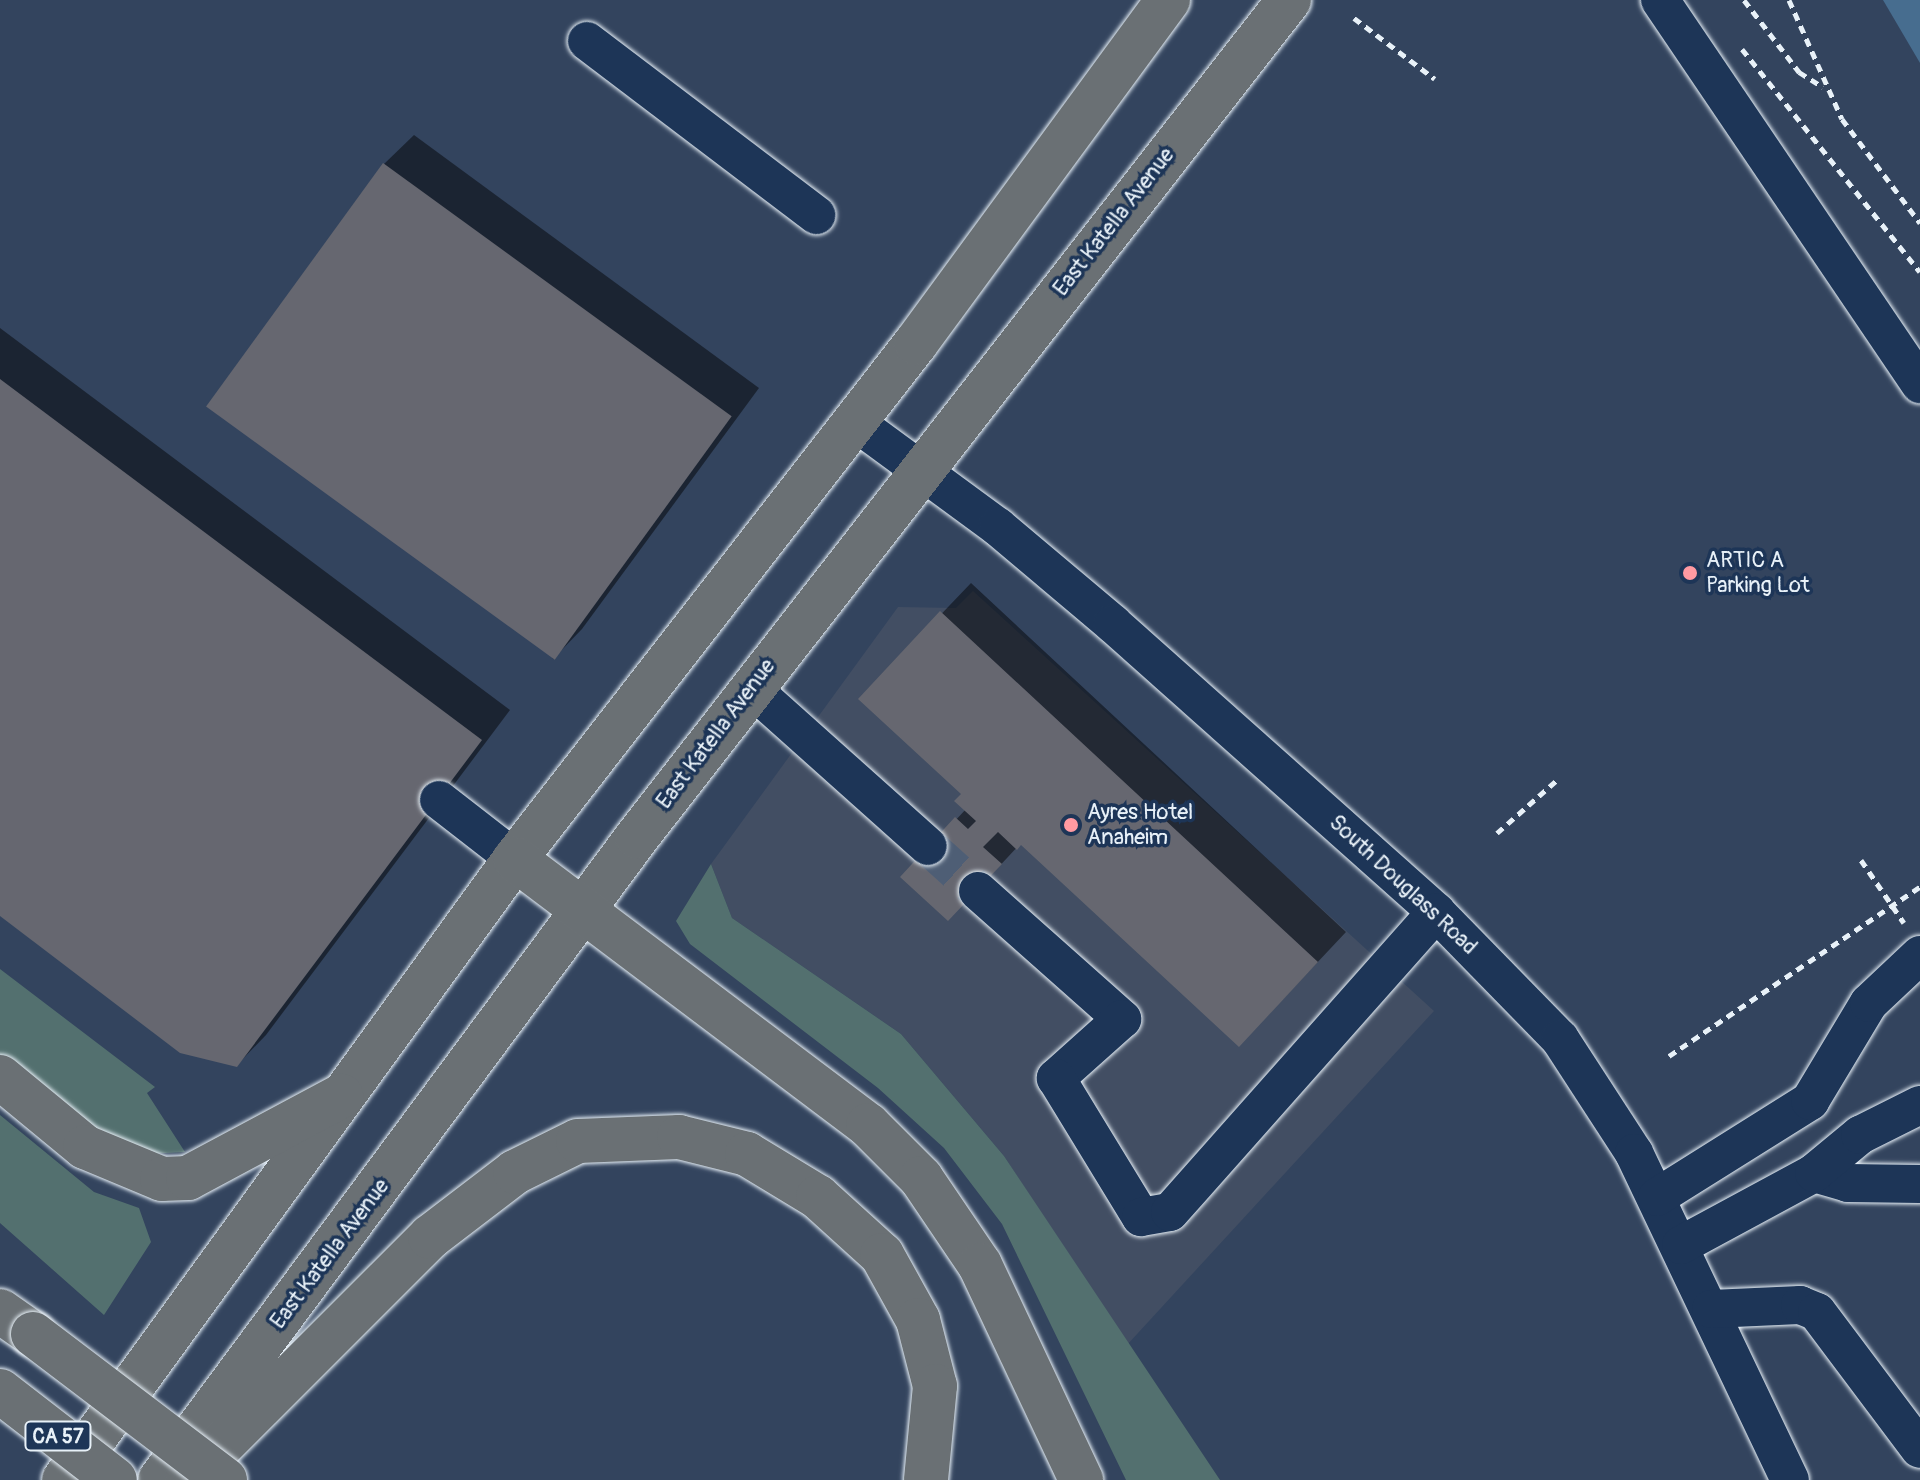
<!DOCTYPE html>
<html>
<head>
<meta charset="utf-8">
<style>
  body { margin:0 }
  #map { position:relative; width:1920px; height:1480px; overflow:hidden; background:#33445e; font-family:Pangolin,sans-serif }
  div>[style] { position:absolute }
  [style*='--x'] { left:calc(var(--x)*1px); top:calc(var(--y)*1px); width:calc(var(--w)*1px); rotate:calc(var(--a)*1deg) }
  .built>* { inset:0; background:#424e63 }
  .green>* { inset:0; background:#53706f }
  .water>* { inset:0; background:#476d8f }
  .shadow>* { inset:0; background:#0007 }
  .building>* { inset:0; background:#666770; transform-origin:0 0 }
  .minor-tunnel>* { height:38px; margin-top:-19px; transform-origin:0; background:repeating-linear-gradient(90deg,#4e5e75 0 38px,transparent 0 57px) }
  .path>* { height:5px; margin-top:-2.5px; transform-origin:0; background:repeating-linear-gradient(90deg,#e8f1f8 0 8px,transparent 0 14px) }
  .roads { filter:drop-shadow(0 0 2px #e8f1f8) drop-shadow(0 0 2px #e8f1f8) }
  .minor>* { height:38px; margin:-19px; padding:0 19px; transform-origin:19px; border-radius:19px; background:#1d3557 }
  .major>* { height:44px; margin:-22px; padding:0 22px; transform-origin:22px; border-radius:22px; background:#6a7074 }
  .highway>* { height:44px; margin:-22px; padding:0 22px; transform-origin:22px; border-radius:22px; background:#6a7074 }
  .bridges { filter:drop-shadow(0 0 2px #e8f1f8) drop-shadow(0 0 2px #e8f1f8) }
  .highway-bridge>* { height:44px; margin:-22px; padding:0 22px; transform-origin:22px; border-radius:22px; background:#6a7074 }
  .dots>* { width:22px; height:22px; translate:-50% -50%; box-sizing:border-box; border:4px solid #1d3557; border-radius:50% }
  span { translate:-50% -50%; white-space:nowrap; text-align:center; line-height:1.15; -webkit-text-stroke:7px #1d3557; paint-order:stroke }
  .shield-label span { padding:2px 6px; background:#1d3557; border:2px solid; border-radius:6px; -webkit-text-stroke-width:0 }
  .shield-label { font-size:20px; color:#e8f1f8; font-weight:700 }
  .street-label { font-size:22px; color:#e8f1f8 }
  .poi-label { font-size:22px; color:#e8f1f8 }
  .left { translate:0 -50%; text-align:left }
</style>
</head>
<body>
<div id="map">
  <div class="built">
    <div style="clip-path:polygon(973px 591px,1434px 1011px,1127px 1345px,1004px 1156px,901px 1034px,732px 918px,711px 864px,898px 607px,956px 608px)"></div>
  </div>
  <div class="green">
    <div style="clip-path:polygon(711px 864px,732px 918px,901px 1034px,1004px 1156px,1220px 1480px,1126px 1480px,1002px 1224px,944px 1148px,878px 1088px,690px 944px,676px 921px)"></div>
    <div style="clip-path:polygon(0 969px,155px 1087px,147px 1093px,185px 1152px,145px 1154px,81px 1124px,0 1054px)"></div>
    <div style="clip-path:polygon(0 1115px,94px 1192px,139px 1208px,151px 1242px,104px 1315px,0 1223px)"></div>
  </div>
  <div class="water">
    <div style="clip-path:polygon(1883px 0,1920px 0,1920px 63px)"></div>
  </div>
  <div class="shadow">
    <div style="clip-path:polygon(414px 135px,759px 388px,582px 629px,553px 659px,384px 164px)"></div>
    <div style="clip-path:polygon(0 328px,510px 710px,266px 1035px,237px 1065px,0 914px)"></div>
    <div style="clip-path:polygon(971px 583px,1346px 932px,1268px 1015px,1022px 842px,978px 889px,903px 877px,966px 809px,964px 794px,861px 698px)"></div>
  </div>
  <div class="building">
    <div style="left:383px;top:163px;width:431px;height:301px;rotate:36deg"></div>
    <div style="clip-path:polygon(0 379px,482px 740px,237px 1067px,180px 1053px,0 916px)"></div>
    <div style="clip-path:polygon(940px 611px,1318px 962px,1239px 1047px,1021px 845px,1017px 850px,998px 832px,983px 847px,1002px 864px,948px 921px,900px 877px,955px 817px,968px 829px,976px 821px,954px 801px,961px 794px,858px 699px)"></div>
  </div>
  <div class="minor-tunnel">
    <div style="--x:928;--y:846;--w:67;--a:42"></div>
  </div>
  <div class="path">
    <div style="--x:1744;--y:0;--w:91;--a:52.6"></div>
    <div style="--x:1799;--y:72;--w:28;--a:32"></div>
    <div style="--x:1789;--y:0;--w:130;--a:66"></div>
    <div style="--x:1842;--y:119;--w:130;--a:53.1"></div>
    <div style="--x:1354;--y:18;--w:101;--a:37"></div>
    <div style="--x:1742;--y:49;--w:285;--a:51.4"></div>
    <div style="--x:1497;--y:833;--w:81;--a:-41.5"></div>
    <div style="--x:1861;--y:860;--w:76;--a:55.7"></div>
    <div style="--x:1669;--y:1056;--w:303;--a:-34"></div>
  </div>
  <div class="roads">
    <div class="minor">
      <div style="--x:1660;--y:0;--w:464;--a:55.9"></div>
      <div style="--x:587;--y:41;--w:288;--a:37.2"></div>
      <div style="--x:855;--y:422;--w:177;--a:36.3"></div>
      <div style="--x:998;--y:527;--w:150;--a:40.1"></div>
      <div style="--x:1113;--y:624;--w:433;--a:41.7"></div>
      <div style="--x:1436;--y:912;--w:177;--a:45.7"></div>
      <div style="--x:1560;--y:1039;--w:136;--a:57"></div>
      <div style="--x:1634;--y:1153;--w:362;--a:64.5"></div>
      <div style="--x:751;--y:688;--w:237;--a:41.8"></div>
      <div style="--x:439;--y:800;--w:96;--a:37.8"></div>
      <div style="--x:978;--y:891;--w:193;--a:41.6"></div>
      <div style="--x:1122;--y:1019;--w:89;--a:138.2"></div>
      <div style="--x:1056;--y:1078;--w:163;--a:58.6"></div>
      <div style="--x:1141;--y:1217;--w:29;--a:-10"></div>
      <div style="--x:1170;--y:1212;--w:401;--a:-48.4"></div>
      <div style="--x:1814;--y:1173;--w:35;--a:16"></div>
      <div style="--x:1848;--y:1183;--w:72;--a:0.8"></div>
      <div style="--x:1657;--y:1197;--w:181;--a:-32.1"></div>
      <div style="--x:1810;--y:1101;--w:114;--a:-59"></div>
      <div style="--x:1869;--y:1003;--w:70;--a:-43.3"></div>
      <div style="--x:1681;--y:1245;--w:151;--a:-28.4"></div>
      <div style="--x:1814;--y:1173;--w:60;--a:-39.6"></div>
      <div style="--x:1860;--y:1135;--w:67;--a:-26.6"></div>
      <div style="--x:1711;--y:1309;--w:89;--a:-2.6"></div>
      <div style="--x:1800;--y:1305;--w:18;--a:22"></div>
      <div style="--x:1817;--y:1312;--w:171;--a:53.1"></div>
    </div>
    <div class="major">
      <div style="--x:64;--y:1480;--w:767;--a:-54.01"></div>
      <div style="--x:515;--y:859;--w:653;--a:-52.15"></div>
      <div style="--x:916;--y:343;--w:426;--a:-53.7"></div>
      <div style="--x:160;--y:1480;--w:801;--a:-53.43"></div>
      <div style="--x:637;--y:837;--w:1061;--a:-52.08"></div>
    </div>
    <div class="highway">
      <div style="--x:515;--y:859;--w:442;--a:37"></div>
      <div style="--x:868;--y:1125;--w:75;--a:45"></div>
      <div style="--x:921;--y:1178;--w:105;--a:55.9"></div>
      <div style="--x:980;--y:1265;--w:238;--a:64.8"></div>
      <div style="--x:0;--y:1077;--w:110;--a:39.5"></div>
      <div style="--x:85;--y:1147;--w:83;--a:22.6"></div>
      <div style="--x:162;--y:1179;--w:26;--a:-2"></div>
      <div style="--x:188;--y:1178;--w:174;--a:-28.2"></div>
      <div style="--x:0;--y:1311;--w:40;--a:34.9"></div>
      <div style="--x:187;--y:1480;--w:344;--a:-45"></div>
      <div style="--x:430;--y:1237;--w:107;--a:-37.4"></div>
      <div style="--x:515;--y:1172;--w:70;--a:-26.2"></div>
      <div style="--x:578;--y:1141;--w:101;--a:-2.3"></div>
      <div style="--x:679;--y:1137;--w:70;--a:14"></div>
      <div style="--x:747;--y:1154;--w:83;--a:31.2"></div>
      <div style="--x:818;--y:1197;--w:86;--a:42.2"></div>
      <div style="--x:882;--y:1255;--w:74;--a:61"></div>
      <div style="--x:918;--y:1320;--w:68;--a:75.6"></div>
      <div style="--x:935;--y:1386;--w:94;--a:95.5"></div>
    </div>
  </div>
  <div class="bridges">
    <div class="highway-bridge">
      <div style="--x:33;--y:1334;--w:241;--a:37.2"></div>
      <div style="--x:0;--y:1391;--w:145;--a:37.7"></div>
    </div>
  </div>
  <div class="dots">
    <div style="left:1690px;top:573px;background:#ff9aa2"></div>
    <div style="left:1071px;top:825px;background:#ff9aa2"></div>
  </div>
  <div class="shield-label">
    <span style="left:58px;top:1436px">CA 57</span>
  </div>
  <div class="street-label">
    <span style="left:1114px;top:222px;rotate:-52deg">East Katella Avenue</span>
    <span style="left:716px;top:734px;rotate:-53deg">East Katella Avenue</span>
    <span style="left:1403px;top:885px;rotate:43deg">South Douglass Road</span>
    <span style="left:330px;top:1254px;rotate:-53deg">East Katella Avenue</span>
  </div>
  <div class="poi-label">
    <span class="left" style="left:1706px;top:573px">ARTIC A<br>Parking Lot</span>
    <span class="left" style="left:1087px;top:825px">Ayres Hotel<br>Anaheim</span>
  </div>
</div>
</body>
</html>
